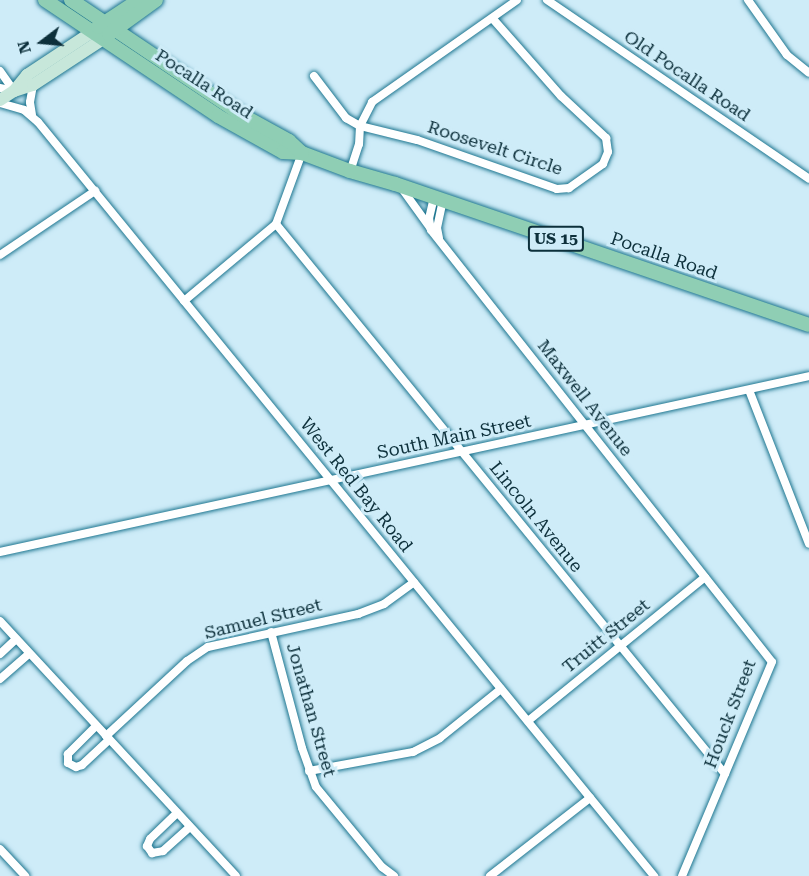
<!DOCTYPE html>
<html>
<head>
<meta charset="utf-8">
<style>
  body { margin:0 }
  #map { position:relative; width:809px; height:876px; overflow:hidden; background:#ceecf8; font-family:"Roboto Serif",serif }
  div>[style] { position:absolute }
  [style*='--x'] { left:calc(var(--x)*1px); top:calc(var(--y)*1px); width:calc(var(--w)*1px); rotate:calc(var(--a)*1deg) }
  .roads { filter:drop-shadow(0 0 2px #1e7690) drop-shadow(0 0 2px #1e7690) }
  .minor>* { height:8px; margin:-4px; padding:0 4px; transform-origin:4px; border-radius:4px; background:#fff }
  .secondary>* { height:12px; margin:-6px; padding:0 6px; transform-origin:6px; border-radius:6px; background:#c7e7da }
  .primary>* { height:14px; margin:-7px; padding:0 7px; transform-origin:7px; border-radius:7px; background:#8fceb4 }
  span { translate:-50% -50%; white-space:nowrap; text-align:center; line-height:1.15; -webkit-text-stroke:6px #ceecf8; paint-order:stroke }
  .shield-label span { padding:2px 4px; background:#ceecf8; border:2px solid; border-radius:4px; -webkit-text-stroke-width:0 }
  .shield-label { font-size:16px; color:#0d303b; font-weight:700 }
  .street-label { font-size:18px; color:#0d303b }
  .north { position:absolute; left:12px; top:12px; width:60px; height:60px; -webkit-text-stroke:4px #ceecf8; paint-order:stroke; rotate:254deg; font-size:16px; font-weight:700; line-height:24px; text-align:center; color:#0d303b }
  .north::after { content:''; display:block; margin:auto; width:21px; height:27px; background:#0d303b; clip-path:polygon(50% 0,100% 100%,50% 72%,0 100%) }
</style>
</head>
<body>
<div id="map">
  <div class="roads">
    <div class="minor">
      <div style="--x:547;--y:0;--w:317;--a:34.3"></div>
      <div style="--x:748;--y:0;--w:67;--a:54.7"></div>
      <div style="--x:787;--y:55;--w:28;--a:39"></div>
      <div style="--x:493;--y:19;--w:103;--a:48.6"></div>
      <div style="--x:561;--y:96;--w:62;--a:43"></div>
      <div style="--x:606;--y:138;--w:14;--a:82"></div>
      <div style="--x:608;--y:152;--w:13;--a:113"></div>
      <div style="--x:603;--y:164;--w:42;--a:144.8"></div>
      <div style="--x:569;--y:188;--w:12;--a:175"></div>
      <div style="--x:557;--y:189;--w:148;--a:-160.7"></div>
      <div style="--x:417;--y:140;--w:59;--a:-166.2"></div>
      <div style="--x:360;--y:126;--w:27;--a:-63"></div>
      <div style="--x:372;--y:102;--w:177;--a:-35.1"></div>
      <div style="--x:0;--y:71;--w:24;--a:55"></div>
      <div style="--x:314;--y:76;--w:53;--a:52.7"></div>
      <div style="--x:346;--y:118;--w:16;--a:30"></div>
      <div style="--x:360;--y:126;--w:18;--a:93"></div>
      <div style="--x:359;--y:144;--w:28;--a:108"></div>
      <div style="--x:0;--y:88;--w:14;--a:12"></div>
      <div style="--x:0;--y:103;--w:25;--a:16"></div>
      <div style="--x:24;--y:110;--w:18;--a:41"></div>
      <div style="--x:38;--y:122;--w:974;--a:50.75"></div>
      <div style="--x:32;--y:115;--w:13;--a:-99"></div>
      <div style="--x:30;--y:102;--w:17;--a:-80"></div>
      <div style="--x:400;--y:186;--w:53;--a:54.2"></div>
      <div style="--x:434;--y:197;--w:22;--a:103"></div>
      <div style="--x:429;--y:218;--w:12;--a:81"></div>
      <div style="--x:431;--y:230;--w:550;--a:51.71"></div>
      <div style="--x:772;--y:662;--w:232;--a:112.8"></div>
      <div style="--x:276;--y:224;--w:710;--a:50.77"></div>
      <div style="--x:439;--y:238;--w:10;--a:-101"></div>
      <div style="--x:437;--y:228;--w:29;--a:-78"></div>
      <div style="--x:0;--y:255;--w:115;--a:-34"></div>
      <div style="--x:184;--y:301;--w:120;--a:-39.9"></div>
      <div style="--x:276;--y:224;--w:76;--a:-69.9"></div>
      <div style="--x:749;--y:390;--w:165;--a:68.7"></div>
      <div style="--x:0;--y:552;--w:828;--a:-12.27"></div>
      <div style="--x:0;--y:621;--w:347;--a:47.2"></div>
      <div style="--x:271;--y:632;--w:120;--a:75"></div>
      <div style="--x:302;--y:748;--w:41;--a:70.3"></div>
      <div style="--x:316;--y:787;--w:104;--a:50.5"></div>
      <div style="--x:382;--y:867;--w:15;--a:37"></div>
      <div style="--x:0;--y:654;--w:22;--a:-43"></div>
      <div style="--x:0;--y:679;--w:38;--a:-41"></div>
      <div style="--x:528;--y:721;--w:228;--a:-39.1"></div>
      <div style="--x:96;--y:726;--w:40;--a:135"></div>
      <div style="--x:68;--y:754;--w:9;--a:90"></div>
      <div style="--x:68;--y:763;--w:9;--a:27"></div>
      <div style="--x:76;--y:767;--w:6;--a:-18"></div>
      <div style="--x:82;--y:765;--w:37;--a:-43"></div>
      <div style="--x:106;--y:736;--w:110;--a:-42.8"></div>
      <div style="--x:187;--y:661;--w:25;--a:-34"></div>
      <div style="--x:208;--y:647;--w:154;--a:-12.4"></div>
      <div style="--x:358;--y:614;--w:28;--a:-21"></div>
      <div style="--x:384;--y:604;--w:37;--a:-36"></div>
      <div style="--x:309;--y:771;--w:106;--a:-10.4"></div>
      <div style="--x:413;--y:752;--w:30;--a:-27"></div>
      <div style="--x:440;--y:738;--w:78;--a:-38.8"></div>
      <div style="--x:177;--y:813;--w:37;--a:136"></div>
      <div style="--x:150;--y:839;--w:8;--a:113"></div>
      <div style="--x:147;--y:846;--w:9;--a:54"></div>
      <div style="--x:152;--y:853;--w:11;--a:-10"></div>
      <div style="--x:163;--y:851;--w:36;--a:-42"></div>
      <div style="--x:0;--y:849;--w:37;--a:47"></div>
      <div style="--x:490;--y:876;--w:127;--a:-38"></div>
    </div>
    <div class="secondary">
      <div style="--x:14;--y:91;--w:21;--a:-51"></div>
      <div style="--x:27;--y:75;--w:78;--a:-33.5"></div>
      <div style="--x:0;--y:100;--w:17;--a:-33"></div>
      <div style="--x:14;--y:91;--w:20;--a:-18"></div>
      <div style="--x:33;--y:85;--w:84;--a:-33.3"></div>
    </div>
    <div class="primary">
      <div style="--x:45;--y:0;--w:208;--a:33.8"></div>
      <div style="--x:218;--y:116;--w:74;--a:29"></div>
      <div style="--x:283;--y:152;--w:19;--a:3"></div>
      <div style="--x:302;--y:153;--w:51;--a:20.6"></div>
      <div style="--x:350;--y:171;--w:47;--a:16.1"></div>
      <div style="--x:395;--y:184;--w:437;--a:18.8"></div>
      <div style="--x:71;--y:0;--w:206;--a:33.9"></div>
      <div style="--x:242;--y:115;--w:54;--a:29"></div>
      <div style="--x:289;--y:141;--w:18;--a:43"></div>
      <div style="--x:98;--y:27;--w:49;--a:-33.4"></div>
      <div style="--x:109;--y:34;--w:58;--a:-35.9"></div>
    </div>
  </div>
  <div class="shield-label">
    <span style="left:556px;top:239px">US 15</span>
  </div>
  <div class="street-label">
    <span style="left:687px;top:76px;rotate:34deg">Old Pocalla Road</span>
    <span style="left:204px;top:84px;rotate:33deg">Pocalla Road</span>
    <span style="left:495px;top:148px;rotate:18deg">Roosevelt Circle</span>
    <span style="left:664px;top:256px;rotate:19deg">Pocalla Road</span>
    <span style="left:585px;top:398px;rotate:52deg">Maxwell Avenue</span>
    <span style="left:454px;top:437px;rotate:-12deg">South Main Street</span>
    <span style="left:356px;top:485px;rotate:51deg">West Red Bay Road</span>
    <span style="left:536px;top:517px;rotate:51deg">Lincoln Avenue</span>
    <span style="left:263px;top:619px;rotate:-14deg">Samuel Street</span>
    <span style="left:606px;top:636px;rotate:-39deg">Truitt Street</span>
    <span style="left:311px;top:710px;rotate:74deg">Jonathan Street</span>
    <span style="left:730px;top:714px;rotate:-69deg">Houck Street</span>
  </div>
  <div class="north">N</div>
</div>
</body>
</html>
